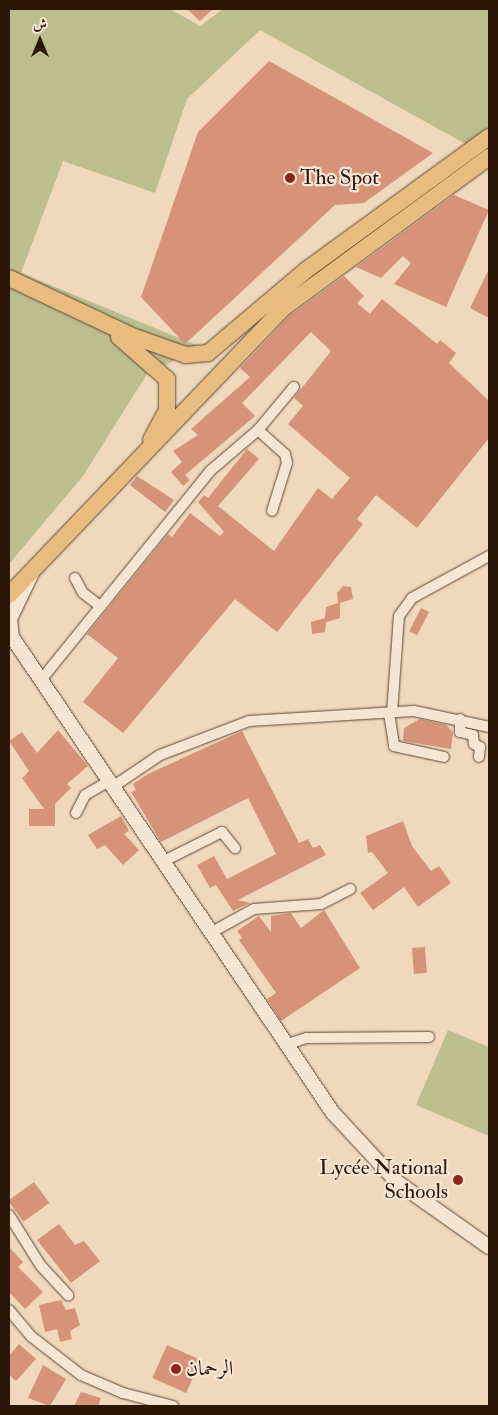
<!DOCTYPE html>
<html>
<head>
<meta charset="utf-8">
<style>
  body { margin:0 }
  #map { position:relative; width:498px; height:1415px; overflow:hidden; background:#efd8bb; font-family:"IM FELL Double Pica",Amiri,serif }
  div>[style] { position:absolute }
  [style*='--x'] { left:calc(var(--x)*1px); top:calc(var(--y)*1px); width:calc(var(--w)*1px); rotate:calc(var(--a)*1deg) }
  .green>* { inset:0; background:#bcbe8e }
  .building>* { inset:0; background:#d69379; transform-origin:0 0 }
  .roads { filter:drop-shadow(0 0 1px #5c4735) drop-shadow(0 0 1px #5c4735) }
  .minor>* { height:10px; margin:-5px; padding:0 5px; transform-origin:5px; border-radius:5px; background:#f5e6d3 }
  .secondary>* { height:14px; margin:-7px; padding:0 7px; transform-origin:7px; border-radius:7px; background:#f5e6d3 }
  .trunk>* { height:16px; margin:-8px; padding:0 8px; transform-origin:8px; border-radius:8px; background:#e8bc7e }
  .dots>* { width:14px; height:14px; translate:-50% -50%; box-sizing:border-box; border:2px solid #f5e6d3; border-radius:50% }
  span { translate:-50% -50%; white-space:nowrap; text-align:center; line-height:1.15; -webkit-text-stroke:4.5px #f5e6d3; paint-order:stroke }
  .poi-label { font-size:21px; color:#2b1708 }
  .left { translate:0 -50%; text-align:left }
  .right { translate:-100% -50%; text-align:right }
  .frame { position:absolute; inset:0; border:10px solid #2b1708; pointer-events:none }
  .north { position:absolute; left:15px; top:15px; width:50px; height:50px; -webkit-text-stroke:4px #f5e6d3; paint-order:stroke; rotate:0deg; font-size:14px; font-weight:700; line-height:20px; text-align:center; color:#2b1708 }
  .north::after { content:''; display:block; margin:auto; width:18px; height:22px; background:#2b1708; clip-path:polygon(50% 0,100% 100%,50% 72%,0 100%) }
</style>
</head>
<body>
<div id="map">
  <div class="green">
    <div style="clip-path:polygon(9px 9px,170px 9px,200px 26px,223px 9px,489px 9px,489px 157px,260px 30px,187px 99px,155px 193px,63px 161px,21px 273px,201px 347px,147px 374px,83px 476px,9px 564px)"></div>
    <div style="clip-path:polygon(448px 1030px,489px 1047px,489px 1136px,416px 1105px)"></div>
  </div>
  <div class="building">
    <div style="clip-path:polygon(187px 9px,213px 9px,200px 21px)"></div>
    <div style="clip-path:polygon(269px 61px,433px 153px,364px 203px,335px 205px,185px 344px,141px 297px,198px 132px)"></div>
    <div style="clip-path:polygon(454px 195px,489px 210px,446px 307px,394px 284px,411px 263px,403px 256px,381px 278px,356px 267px)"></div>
    <div style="clip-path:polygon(489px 269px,489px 318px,470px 308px)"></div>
    <div style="clip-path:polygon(344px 276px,364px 296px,357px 303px,370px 314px,382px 299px,437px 344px,440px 340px,456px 353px,449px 363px,489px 401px,489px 438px,417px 528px,376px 495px,357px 519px,363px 524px,277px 632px,235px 599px,123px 733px,83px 702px,118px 658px,87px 634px,168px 534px,172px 537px,190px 513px,220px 536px,224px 532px,198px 502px,204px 495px,208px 498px,247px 449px,259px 459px,218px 506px,274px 551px,318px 488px,332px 499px,350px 478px,288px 424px,303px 406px,294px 398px,331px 351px,311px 332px,242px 403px,255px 416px,185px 475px,190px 480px,183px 486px,171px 472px,182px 462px,173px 451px,198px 435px,191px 429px,250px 377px,240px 368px,289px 316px)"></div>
    <div style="clip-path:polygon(137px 476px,174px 500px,165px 512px,130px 485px)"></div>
    <div style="clip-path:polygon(343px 586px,351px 587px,353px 599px,340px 603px,340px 618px,326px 622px,325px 632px,312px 634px,311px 622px,325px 618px,326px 607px,338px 603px,337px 593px)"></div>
    <div style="left:421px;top:608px;width:9px;height:26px;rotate:27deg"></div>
    <div style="clip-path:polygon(420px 719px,446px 725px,453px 732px,451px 749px,403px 741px,404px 728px)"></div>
    <div style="clip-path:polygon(58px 730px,88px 766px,67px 784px,71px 788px,55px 804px,55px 826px,29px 826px,29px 809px,44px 809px,22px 778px,29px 771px,9px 741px,22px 732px,37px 753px)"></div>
    <div style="clip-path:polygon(242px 731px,299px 843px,308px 839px,313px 848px,320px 845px,326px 855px,238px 900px,250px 903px,233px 911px,216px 885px,210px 888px,197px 865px,214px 856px,227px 879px,276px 854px,248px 798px,161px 842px,131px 792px,136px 790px,133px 784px,148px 774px)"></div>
    <div style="clip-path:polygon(121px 816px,129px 831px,124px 834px,139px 850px,123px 865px,105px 845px,97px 849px,88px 835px)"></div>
    <div style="clip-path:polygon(403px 821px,412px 846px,431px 871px,439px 866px,451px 883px,418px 907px,404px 887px,373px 910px,360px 893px,388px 873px,372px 852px,368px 853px,366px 836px)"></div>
    <div style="clip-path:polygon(324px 910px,360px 968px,281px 1021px,267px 999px,276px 993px,239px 940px,242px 938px,237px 931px,259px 916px,271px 932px,271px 916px,291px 913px,301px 928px)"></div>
    <div style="left:425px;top:947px;width:26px;height:13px;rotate:86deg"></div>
    <div style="left:34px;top:1182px;width:26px;height:32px;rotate:54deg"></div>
    <div style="clip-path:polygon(59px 1224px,75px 1245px,84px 1241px,100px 1261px,71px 1283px,37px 1240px)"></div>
    <div style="clip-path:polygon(9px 1247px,23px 1262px,18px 1267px,43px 1292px,25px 1309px,9px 1292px)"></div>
    <div style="clip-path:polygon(61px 1300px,66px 1310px,75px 1308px,80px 1325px,70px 1331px,72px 1339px,60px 1342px,57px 1329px,45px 1332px,39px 1305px)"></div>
    <div style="clip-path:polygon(19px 1344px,36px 1359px,16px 1381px,9px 1375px,9px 1356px)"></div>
    <div style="left:167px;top:1345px;width:37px;height:36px;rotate:24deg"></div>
    <div style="clip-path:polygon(43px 1365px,66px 1379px,50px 1406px,28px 1398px)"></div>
    <div style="clip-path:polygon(81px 1392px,101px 1398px,98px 1406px,74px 1406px)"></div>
  </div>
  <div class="roads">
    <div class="minor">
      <div style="--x:258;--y:430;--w:36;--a:42"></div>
      <div style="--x:285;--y:454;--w:9;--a:77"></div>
      <div style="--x:287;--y:463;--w:50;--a:107.4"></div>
      <div style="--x:75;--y:578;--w:17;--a:62"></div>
      <div style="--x:83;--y:593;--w:21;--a:37"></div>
      <div style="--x:41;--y:680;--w:269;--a:-51"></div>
      <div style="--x:210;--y:471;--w:63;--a:-40.5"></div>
      <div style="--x:258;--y:430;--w:56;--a:-50.1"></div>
      <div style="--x:389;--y:713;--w:33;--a:81"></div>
      <div style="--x:394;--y:746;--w:51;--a:12.4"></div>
      <div style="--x:392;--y:713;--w:97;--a:-85.9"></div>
      <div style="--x:399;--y:616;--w:22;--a:-54"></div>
      <div style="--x:412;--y:598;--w:88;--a:-28.6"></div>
      <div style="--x:460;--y:719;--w:13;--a:90"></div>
      <div style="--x:460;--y:732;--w:13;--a:13"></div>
      <div style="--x:473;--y:735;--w:9;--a:84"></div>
      <div style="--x:474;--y:744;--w:7;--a:27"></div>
      <div style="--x:480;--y:747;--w:10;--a:96"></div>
      <div style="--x:114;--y:786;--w:55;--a:-34"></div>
      <div style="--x:160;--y:755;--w:95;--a:-20.9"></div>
      <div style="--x:249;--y:721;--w:165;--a:-3.5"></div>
      <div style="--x:414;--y:711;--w:77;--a:12"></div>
      <div style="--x:76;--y:813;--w:20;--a:-63"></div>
      <div style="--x:85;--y:795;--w:30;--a:-30"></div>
      <div style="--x:164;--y:861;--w:65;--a:-26.6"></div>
      <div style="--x:222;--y:832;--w:21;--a:51"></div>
      <div style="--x:212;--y:932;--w:48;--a:-28.7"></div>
      <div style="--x:254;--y:909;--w:67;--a:-4.3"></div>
      <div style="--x:321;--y:904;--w:33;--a:-27"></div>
      <div style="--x:288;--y:1044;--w:20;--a:-18"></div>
      <div style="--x:307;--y:1038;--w:122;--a:-0.5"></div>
      <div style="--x:9;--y:1215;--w:60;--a:57.9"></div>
      <div style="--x:41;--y:1266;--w:40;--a:47"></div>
      <div style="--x:9;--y:1310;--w:35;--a:50"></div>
      <div style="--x:32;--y:1337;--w:62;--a:37.8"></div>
      <div style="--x:81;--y:1375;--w:46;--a:23.2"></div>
      <div style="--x:123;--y:1393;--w:52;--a:14.6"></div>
    </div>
    <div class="secondary">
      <div style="--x:32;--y:573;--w:51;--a:115.6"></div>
      <div style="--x:10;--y:619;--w:18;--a:84"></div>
      <div style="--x:12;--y:637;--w:574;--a:56.01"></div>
      <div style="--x:333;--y:1113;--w:94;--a:47.2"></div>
      <div style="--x:397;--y:1182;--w:113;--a:35.2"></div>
    </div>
    <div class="trunk">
      <div style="--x:9;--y:278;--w:136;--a:25.2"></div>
      <div style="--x:132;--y:336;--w:57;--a:19.4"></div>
      <div style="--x:186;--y:355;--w:22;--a:-5"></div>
      <div style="--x:208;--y:353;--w:127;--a:-40.2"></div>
      <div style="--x:305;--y:271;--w:228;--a:-36.1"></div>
      <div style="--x:119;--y:337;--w:64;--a:41.2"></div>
      <div style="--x:167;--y:379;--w:31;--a:90"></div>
      <div style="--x:167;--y:410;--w:34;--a:118"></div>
      <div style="--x:9;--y:595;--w:395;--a:-46.3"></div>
      <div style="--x:282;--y:309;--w:257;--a:-36.3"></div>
    </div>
  </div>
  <div class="dots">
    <div style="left:290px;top:178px;background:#8f2418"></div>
    <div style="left:458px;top:1180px;background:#8f2418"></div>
    <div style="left:176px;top:1369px;background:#8f2418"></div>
  </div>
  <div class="poi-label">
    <span class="left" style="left:300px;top:178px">The Spot</span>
    <span class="right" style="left:448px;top:1180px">Lycée National<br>Schools</span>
    <span class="left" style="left:186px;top:1369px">الرحمان</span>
  </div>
  <div class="frame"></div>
  <div class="north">ش</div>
</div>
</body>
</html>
